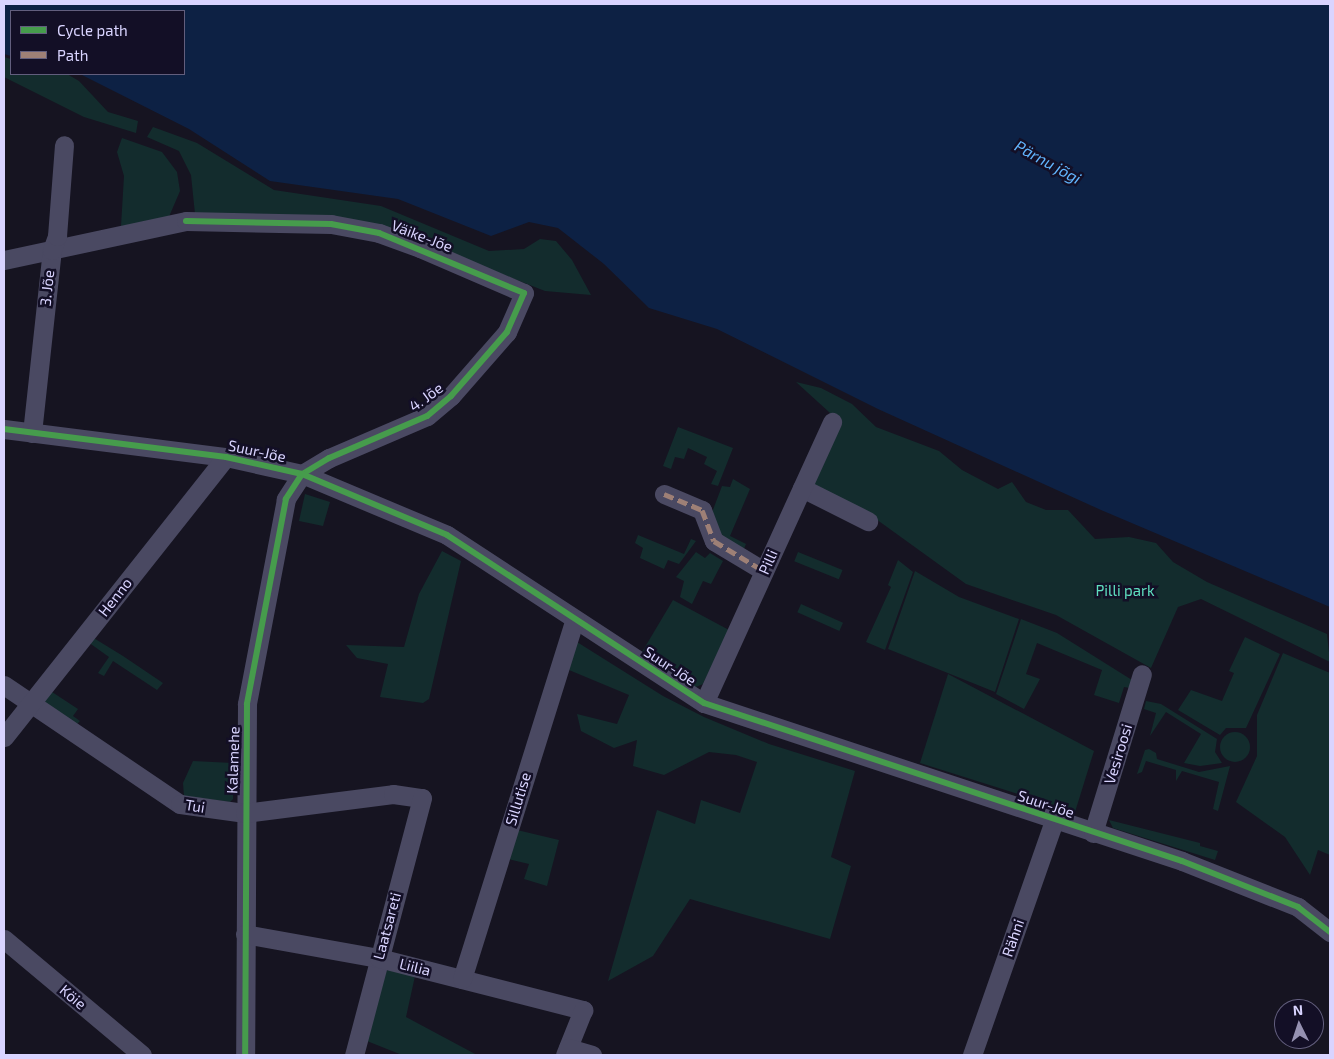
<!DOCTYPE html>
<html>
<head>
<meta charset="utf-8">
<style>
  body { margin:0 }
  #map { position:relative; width:1334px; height:1059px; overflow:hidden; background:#161421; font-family:"Exo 2",sans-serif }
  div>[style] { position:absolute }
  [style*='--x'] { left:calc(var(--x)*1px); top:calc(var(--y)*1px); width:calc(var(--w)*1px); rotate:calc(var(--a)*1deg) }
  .green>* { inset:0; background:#132c2d; transform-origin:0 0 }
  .round { border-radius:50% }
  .water>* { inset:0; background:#0d2144 }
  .minor>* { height:19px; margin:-9.5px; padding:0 9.5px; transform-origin:9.5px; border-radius:9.5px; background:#4a4962 }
  .quiet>* { height:5px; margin-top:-2.5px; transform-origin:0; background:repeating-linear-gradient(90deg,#9e8076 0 10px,transparent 0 15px) }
  .cycleway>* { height:6px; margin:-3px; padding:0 3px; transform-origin:3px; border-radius:3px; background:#469c4c }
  span { translate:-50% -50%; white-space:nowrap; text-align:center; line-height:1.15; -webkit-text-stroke:5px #130f26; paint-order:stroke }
  .street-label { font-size:15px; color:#d9d4ff }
  .park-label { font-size:15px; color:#5fe0c0 }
  .water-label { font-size:16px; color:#62b6ff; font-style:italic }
  .frame { position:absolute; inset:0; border:5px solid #d9d4ff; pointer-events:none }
  .legend { position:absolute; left:10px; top:10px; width:175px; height:65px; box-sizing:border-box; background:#130f26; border:1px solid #625e7d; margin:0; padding:6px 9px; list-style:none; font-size:15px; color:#d9d4ff }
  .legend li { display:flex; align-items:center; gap:10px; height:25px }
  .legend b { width:25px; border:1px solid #625e7d }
  .north { position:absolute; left:1274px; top:999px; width:50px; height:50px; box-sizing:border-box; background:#130f26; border:1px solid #625e7d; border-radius:50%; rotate:356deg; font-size:14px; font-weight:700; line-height:20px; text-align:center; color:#d9d4ff }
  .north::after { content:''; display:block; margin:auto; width:18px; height:22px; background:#9591b1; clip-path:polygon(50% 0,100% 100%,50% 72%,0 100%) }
</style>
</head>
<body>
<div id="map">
  <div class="green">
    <div style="clip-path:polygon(4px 57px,11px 59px,11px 74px,67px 74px,79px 81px,108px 112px,138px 121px,136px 133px,84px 117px,4px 77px)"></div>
    <div style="clip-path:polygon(153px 127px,197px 143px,274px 190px,381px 206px,489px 251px,524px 249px,540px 239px,556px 241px,572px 260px,591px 295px,545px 291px,402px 235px,195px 214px,191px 175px,179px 151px,147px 137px)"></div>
    <div style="clip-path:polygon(122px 138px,162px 152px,177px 172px,180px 191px,168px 219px,121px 226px,124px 176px,117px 152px)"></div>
    <div style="clip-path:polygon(796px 382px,821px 388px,852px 404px,876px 427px,939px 451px,962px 470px,998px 489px,1012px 482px,1026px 502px,1046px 510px,1068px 510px,1095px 539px,1129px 537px,1156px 543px,1173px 562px,1207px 582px,1327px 634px,1330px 662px,1201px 599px,1178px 607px,1151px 668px,1056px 615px,966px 584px,869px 514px,813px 484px,840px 422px)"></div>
    <div style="clip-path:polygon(678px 427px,733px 448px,718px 486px,711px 484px,717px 471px,704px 464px,707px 457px,688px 448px,684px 459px,675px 457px,671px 469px,663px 466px)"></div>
    <div style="clip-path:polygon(733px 479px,750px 489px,730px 536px,746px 544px,743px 551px,714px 532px,711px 515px,722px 486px,730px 487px)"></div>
    <div style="clip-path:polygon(305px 494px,330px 502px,323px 526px,299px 521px)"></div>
    <div style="clip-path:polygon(638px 535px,684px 554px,691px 539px,696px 541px,679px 564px,668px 560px,664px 569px,640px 558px,643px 548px,635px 543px)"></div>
    <div style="clip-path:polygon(442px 551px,461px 561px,429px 699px,423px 703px,380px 697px,388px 664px,357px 658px,346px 645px,404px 647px,419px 594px)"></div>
    <div style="clip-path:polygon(696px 552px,705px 558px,710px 553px,723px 561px,711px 584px,703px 581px,692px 604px,680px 597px,684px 581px,676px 577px)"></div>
    <div style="left:798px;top:552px;width:48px;height:10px;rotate:22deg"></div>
    <div style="clip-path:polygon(898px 560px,913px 572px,885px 650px,866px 642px,891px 587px,888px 585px)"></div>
    <div style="clip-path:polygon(915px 571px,959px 597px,1019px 619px,995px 692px,888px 649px)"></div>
    <div style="clip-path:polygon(673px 600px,729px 630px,703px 684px,696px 687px,642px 652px)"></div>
    <div style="left:801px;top:604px;width:46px;height:9px;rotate:24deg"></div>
    <div style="clip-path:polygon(1021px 619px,1057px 633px,1132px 680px,1130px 688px,1124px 687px,1119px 703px,1094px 695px,1102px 670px,1037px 643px,1026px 674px,1040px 679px,1024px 709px,996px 694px)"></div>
    <div style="clip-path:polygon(92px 637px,123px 656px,163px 683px,157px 690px,113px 661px,104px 676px,98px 673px,109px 657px,88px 642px)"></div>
    <div style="clip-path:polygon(1245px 637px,1280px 654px,1246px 728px,1226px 728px,1220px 735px,1178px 710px,1191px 690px,1222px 701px,1234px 673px,1229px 671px)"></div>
    <div style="clip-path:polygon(577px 642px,663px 696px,704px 717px,769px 744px,855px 771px,831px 857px,851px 866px,830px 939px,690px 899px,653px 956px,608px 981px,657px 810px,695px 824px,701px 800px,740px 813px,757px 762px,736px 755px,709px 752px,664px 775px,633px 766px,637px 740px,614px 748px,581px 731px,577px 714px,617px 724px,629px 695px,569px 670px)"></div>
    <div style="clip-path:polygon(1283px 653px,1330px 673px,1330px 855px,1318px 850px,1310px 875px,1285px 837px,1236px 802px,1257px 756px,1257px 715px)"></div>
    <div style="clip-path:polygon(948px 674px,1094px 751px,1075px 812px,920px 763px)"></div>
    <div style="clip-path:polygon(49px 690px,78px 709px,73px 716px,80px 721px,76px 725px,46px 704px,44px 699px)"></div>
    <div style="clip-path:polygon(1146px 701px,1161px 704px,1217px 739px,1215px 752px,1222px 763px,1200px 766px,1184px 763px,1201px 734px,1166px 712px,1150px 736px,1156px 713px,1144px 709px)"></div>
    <div class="round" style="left:1220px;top:732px;width:30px;height:30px"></div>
    <div style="clip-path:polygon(1149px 749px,1156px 753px,1157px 759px,1199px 772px,1230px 766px,1218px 811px,1213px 809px,1219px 782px,1182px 771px,1176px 781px,1176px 770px,1146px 761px,1142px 772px,1137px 774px,1145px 750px)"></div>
    <div style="clip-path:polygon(193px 761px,233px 763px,233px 799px,230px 802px,184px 796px,183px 783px)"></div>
    <div style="clip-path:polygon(1109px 820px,1200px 843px,1200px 846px,1218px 851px,1215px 860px,1113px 828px)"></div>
    <div style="clip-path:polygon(517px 830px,559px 840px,547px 886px,524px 879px,529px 864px,508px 859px)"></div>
    <div style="clip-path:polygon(392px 968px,415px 976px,406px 1017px,477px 1055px,402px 1055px,367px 1041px,384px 972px)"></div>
  </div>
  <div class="water">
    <div style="clip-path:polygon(4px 4px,1330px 4px,1330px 607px,1101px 510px,878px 409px,717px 329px,649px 308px,604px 264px,558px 228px,529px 222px,491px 236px,398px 199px,270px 181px,189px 129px,80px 74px,184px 74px,184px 11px,11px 11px,11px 56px,4px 54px)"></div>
  </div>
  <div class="minor">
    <div style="--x:4;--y:260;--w:186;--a:-12.1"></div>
    <div style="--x:186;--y:221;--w:145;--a:1.2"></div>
    <div style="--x:331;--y:224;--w:49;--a:10.6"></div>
    <div style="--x:379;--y:233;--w:44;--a:20.1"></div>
    <div style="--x:420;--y:248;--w:113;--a:23.4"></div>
    <div style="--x:524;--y:293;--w:43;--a:113.6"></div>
    <div style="--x:507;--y:332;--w:85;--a:131.2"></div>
    <div style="--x:451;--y:396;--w:31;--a:140"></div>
    <div style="--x:427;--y:416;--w:107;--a:156.8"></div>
    <div style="--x:329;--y:458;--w:31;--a:149"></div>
    <div style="--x:302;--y:474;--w:30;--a:123"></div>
    <div style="--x:286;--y:499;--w:209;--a:100.8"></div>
    <div style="--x:247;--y:704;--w:351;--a:90.3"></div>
    <div style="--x:4;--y:429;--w:224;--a:7.2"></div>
    <div style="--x:226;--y:457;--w:78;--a:12.6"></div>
    <div style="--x:302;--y:474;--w:157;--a:22.8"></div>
    <div style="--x:447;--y:535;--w:307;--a:33.2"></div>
    <div style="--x:704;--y:703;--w:503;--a:18.29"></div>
    <div style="--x:1182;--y:861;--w:125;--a:21.6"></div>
    <div style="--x:1298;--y:907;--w:41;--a:38"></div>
    <div style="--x:32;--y:433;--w:184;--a:-83.8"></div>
    <div style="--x:52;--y:250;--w:15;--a:-70"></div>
    <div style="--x:57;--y:236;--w:91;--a:-85.6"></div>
    <div style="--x:802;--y:488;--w:74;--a:26.6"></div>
    <div style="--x:664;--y:494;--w:41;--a:22.8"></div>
    <div style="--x:702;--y:510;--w:33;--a:69"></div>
    <div style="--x:714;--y:541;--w:58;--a:31"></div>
    <div style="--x:4;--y:685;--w:212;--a:34.1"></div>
    <div style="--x:180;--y:804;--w:66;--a:7.9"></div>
    <div style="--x:245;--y:813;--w:149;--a:-7.3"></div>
    <div style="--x:393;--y:794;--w:29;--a:8"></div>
    <div style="--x:422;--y:798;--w:266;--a:104.8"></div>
    <div style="--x:704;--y:703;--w:309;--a:-65.5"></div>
    <div style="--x:4;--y:737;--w:357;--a:-51.6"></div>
    <div style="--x:1093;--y:833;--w:166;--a:-72.9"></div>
    <div style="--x:245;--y:934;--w:136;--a:10.2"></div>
    <div style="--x:379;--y:958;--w:211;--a:14.3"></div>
    <div style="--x:583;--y:1010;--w:48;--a:111.8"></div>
    <div style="--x:4;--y:939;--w:180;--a:40"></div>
    <div style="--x:462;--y:979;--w:377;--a:-72.6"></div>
    <div style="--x:568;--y:1048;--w:25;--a:16"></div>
    <div style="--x:972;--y:1055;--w:248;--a:-70.7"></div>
  </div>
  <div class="quiet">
    <div style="--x:664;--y:494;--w:41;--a:22.8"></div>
    <div style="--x:702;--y:510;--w:33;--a:69"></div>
    <div style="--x:714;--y:541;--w:58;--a:31"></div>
  </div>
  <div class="cycleway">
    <div style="--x:186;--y:221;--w:145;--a:1.2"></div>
    <div style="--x:331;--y:224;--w:49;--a:10.6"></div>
    <div style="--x:379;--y:233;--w:157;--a:22.5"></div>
    <div style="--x:524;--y:293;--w:43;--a:113.6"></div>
    <div style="--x:507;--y:332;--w:85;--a:131.2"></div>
    <div style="--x:451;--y:396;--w:31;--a:140"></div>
    <div style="--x:427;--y:416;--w:107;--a:156.8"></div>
    <div style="--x:329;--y:458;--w:31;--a:149"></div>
    <div style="--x:302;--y:474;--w:30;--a:123"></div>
    <div style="--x:286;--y:499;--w:209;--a:100.8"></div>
    <div style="--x:247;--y:704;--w:351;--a:90.3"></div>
    <div style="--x:4;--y:429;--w:224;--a:7.2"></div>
    <div style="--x:226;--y:457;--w:78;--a:12.6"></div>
    <div style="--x:302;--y:474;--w:157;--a:22.8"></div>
    <div style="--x:447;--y:535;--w:307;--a:33.2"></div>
    <div style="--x:704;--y:703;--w:503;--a:18.29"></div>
    <div style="--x:1182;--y:861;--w:125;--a:21.6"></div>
    <div style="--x:1298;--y:907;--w:41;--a:38"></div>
  </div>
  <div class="street-label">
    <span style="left:422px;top:236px;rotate:21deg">Väike-Jõe</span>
    <span style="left:47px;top:288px;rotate:-84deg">3. Jõe</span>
    <span style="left:426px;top:397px;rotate:-36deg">4. Jõe</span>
    <span style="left:257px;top:451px;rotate:12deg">Suur-Jõe</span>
    <span style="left:768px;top:562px;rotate:-66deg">Pilli</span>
    <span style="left:115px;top:597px;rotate:-52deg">Henno</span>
    <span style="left:670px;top:666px;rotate:33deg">Suur-Jõe</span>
    <span style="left:1118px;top:754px;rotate:-73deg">Vesiroosi</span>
    <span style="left:233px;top:760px;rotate:-88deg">Kalamehe</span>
    <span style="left:518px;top:799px;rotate:-73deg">Sillutise</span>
    <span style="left:1046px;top:804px;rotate:18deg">Suur-Jõe</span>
    <span style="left:195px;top:806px;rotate:9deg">Tui</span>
    <span style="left:387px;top:926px;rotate:-75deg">Laatsareti</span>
    <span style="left:1013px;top:938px;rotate:-71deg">Rähni</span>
    <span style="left:415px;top:967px;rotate:14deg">Liilia</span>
    <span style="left:73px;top:997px;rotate:40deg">Köie</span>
  </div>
  <div class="park-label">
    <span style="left:1125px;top:591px">Pilli park</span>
  </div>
  <div class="water-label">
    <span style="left:1048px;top:162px;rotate:29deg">Pärnu jõgi</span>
  </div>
  <div class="frame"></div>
  <ul class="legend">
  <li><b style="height:6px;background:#469c4c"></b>Cycle path</li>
  <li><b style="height:6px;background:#9e8076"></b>Path</li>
  </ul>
  <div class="north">N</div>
</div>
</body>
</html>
